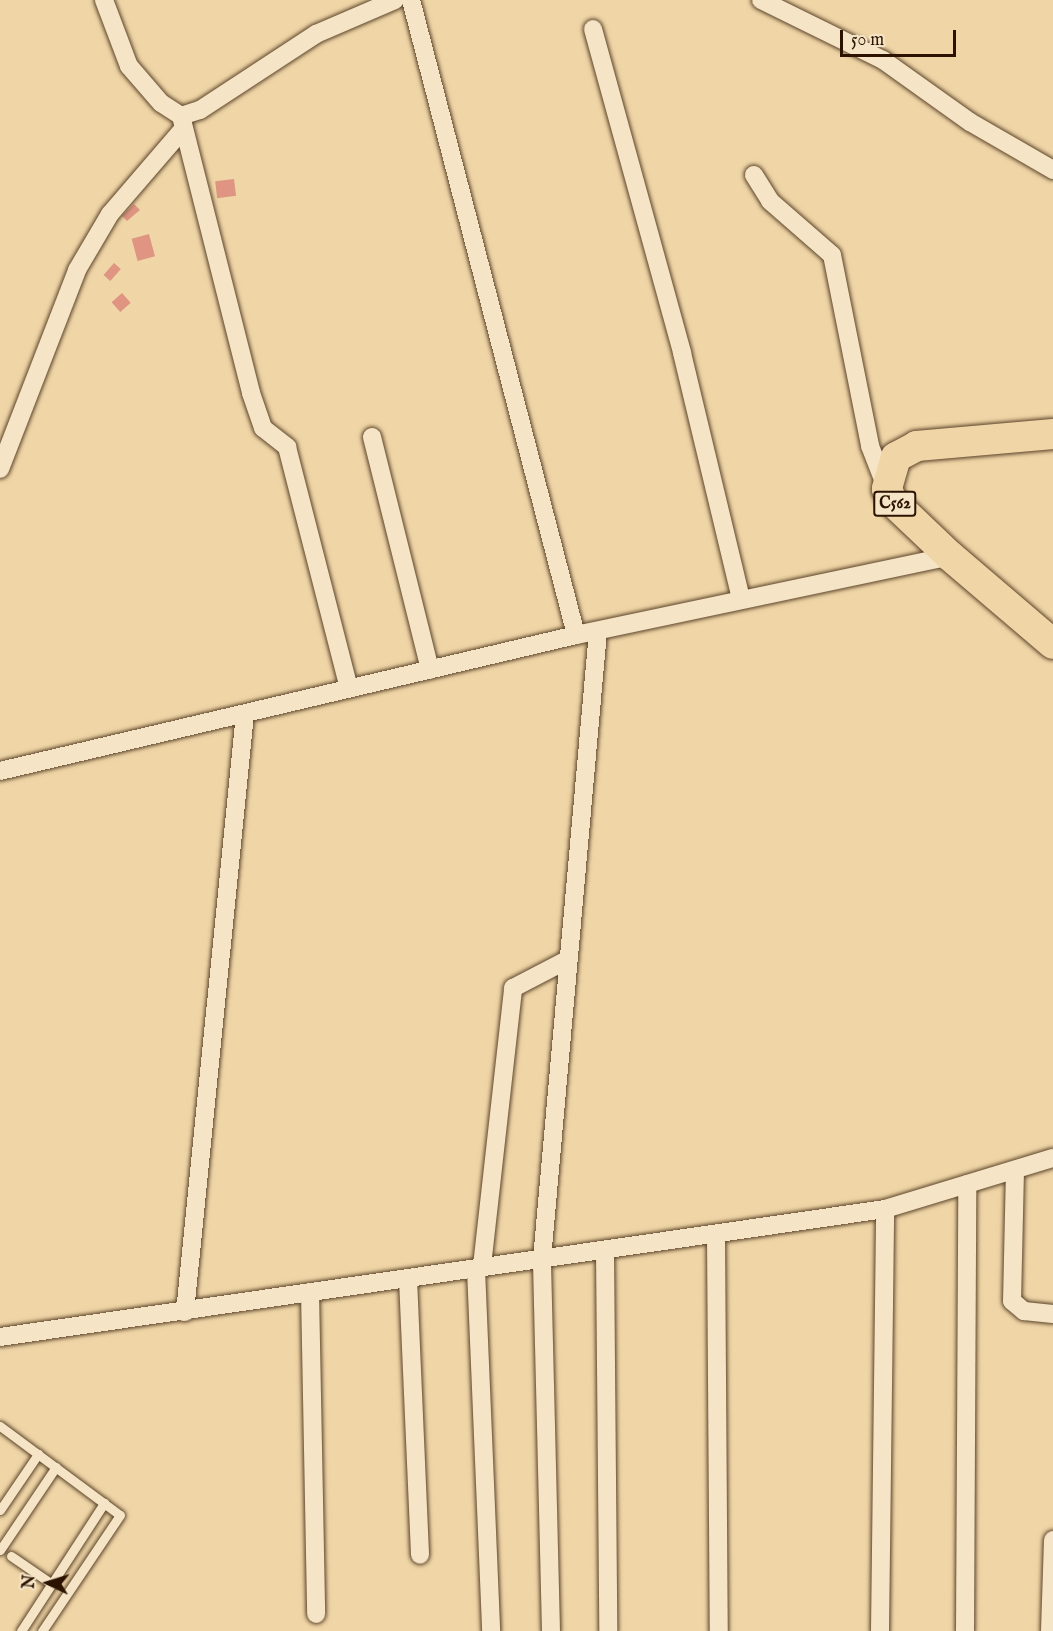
<!DOCTYPE html>
<html>
<head>
<meta charset="utf-8">
<style>
  body { margin:0 }
  #map { position:relative; width:1053px; height:1631px; overflow:hidden; background:#f0d6a7; font-family:"IM FELL English",serif }
  div>[style] { position:absolute }
  [style*='--x'] { left:calc(var(--x)*1px); top:calc(var(--y)*1px); width:calc(var(--w)*1px); rotate:calc(var(--a)*1deg) }
  .building>* { inset:0; background:#df9582; transform-origin:0 0 }
  .roads { filter:drop-shadow(0 0 2px #5c442a) drop-shadow(0 0 2px #5c442a) }
  .service>* { height:9px; margin:-4.5px; padding:0 4.5px; transform-origin:4.5px; border-radius:4.5px; background:#f5e4c6 }
  .minor>* { height:18px; margin:-9px; padding:0 9px; transform-origin:9px; border-radius:9px; background:#f5e4c6 }
  .primary>* { height:30px; margin:-15px; padding:0 15px; transform-origin:15px; border-radius:15px; background:#f0d6a7 }
  span { translate:-50% -50%; white-space:nowrap; text-align:center; line-height:1.15; -webkit-text-stroke:6px #f5e4c6; paint-order:stroke }
  .shield-label span { padding:2px 4px; background:#f5e4c6; border:2px solid; border-radius:4px; -webkit-text-stroke-width:0 }
  .shield-label { font-size:16px; color:#2b1300; font-weight:700 }
  .north { position:absolute; left:18px; top:1553px; width:60px; height:60px; -webkit-text-stroke:4px #f5e4c6; paint-order:stroke; rotate:274deg; font-size:16px; font-weight:700; line-height:24px; text-align:center; color:#2b1300 }
  .north::after { content:''; display:block; margin:auto; width:21px; height:27px; background:#2b1300; clip-path:polygon(50% 0,100% 100%,50% 72%,0 100%) }
  .scale { position:absolute; left:840px; top:30px; width:116px; height:27px; box-sizing:border-box; border:3px solid #2b1300; border-top:0; padding-left:8px; font-size:18px; line-height:21px; white-space:nowrap; color:#2b1300; -webkit-text-stroke:4px #f5e4c6; paint-order:stroke }
</style>
</head>
<body>
<div id="map">
  <div class="building">
    <div style="left:234px;top:179px;width:17px;height:19px;rotate:83deg"></div>
    <div style="clip-path:polygon(134px 204px,140px 210px,127px 221px,122px 216px)"></div>
    <div style="left:149px;top:234px;width:23px;height:18px;rotate:75deg"></div>
    <div style="left:114px;top:263px;width:9px;height:16px;rotate:41deg"></div>
    <div style="left:122px;top:293px;width:13px;height:14px;rotate:48deg"></div>
  </div>
  <div class="roads">
    <div class="service">
      <div style="--x:0;--y:1426;--w:149;--a:36.6"></div>
      <div style="--x:120;--y:1515;--w:140;--a:123.9"></div>
      <div style="--x:0;--y:1510;--w:68;--a:-55.8"></div>
      <div style="--x:0;--y:1550;--w:100;--a:-56"></div>
      <div style="--x:11;--y:1556;--w:50;--a:34.3"></div>
      <div style="--x:21;--y:1631;--w:153;--a:-57"></div>
    </div>
    <div class="minor">
      <div style="--x:104;--y:0;--w:71;--a:69.3"></div>
      <div style="--x:129;--y:66;--w:49;--a:49.1"></div>
      <div style="--x:161;--y:103;--w:24;--a:33"></div>
      <div style="--x:181;--y:116;--w:20;--a:-18"></div>
      <div style="--x:200;--y:110;--w:139;--a:-33.2"></div>
      <div style="--x:316;--y:34;--w:86;--a:-23.3"></div>
      <div style="--x:411;--y:0;--w:656;--a:75.43"></div>
      <div style="--x:761;--y:0;--w:136;--a:26.2"></div>
      <div style="--x:883;--y:60;--w:107;--a:35.5"></div>
      <div style="--x:970;--y:122;--w:96;--a:30"></div>
      <div style="--x:593;--y:29;--w:336;--a:74.6"></div>
      <div style="--x:682;--y:353;--w:252;--a:76.5"></div>
      <div style="--x:181;--y:116;--w:286;--a:75.8"></div>
      <div style="--x:251;--y:393;--w:37;--a:71"></div>
      <div style="--x:263;--y:428;--w:31;--a:38"></div>
      <div style="--x:287;--y:447;--w:249;--a:75.6"></div>
      <div style="--x:754;--y:175;--w:31;--a:58"></div>
      <div style="--x:770;--y:201;--w:82;--a:41.1"></div>
      <div style="--x:832;--y:255;--w:195;--a:78.7"></div>
      <div style="--x:870;--y:446;--w:44;--a:68.7"></div>
      <div style="--x:372;--y:437;--w:240;--a:76"></div>
      <div style="--x:0;--y:469;--w:213;--a:-68.8"></div>
      <div style="--x:77;--y:270;--w:65;--a:-59.5"></div>
      <div style="--x:110;--y:214;--w:113;--a:-49.3"></div>
      <div style="--x:0;--y:771;--w:592;--a:-13.28"></div>
      <div style="--x:576;--y:635;--w:382;--a:-11.9"></div>
      <div style="--x:1015;--y:1170;--w:131;--a:91.3"></div>
      <div style="--x:1012;--y:1301;--w:16;--a:40"></div>
      <div style="--x:1024;--y:1311;--w:29;--a:6"></div>
      <div style="--x:716;--y:1235;--w:396;--a:89.6"></div>
      <div style="--x:605;--y:1250;--w:381;--a:89.5"></div>
      <div style="--x:482;--y:1266;--w:280;--a:-83.6"></div>
      <div style="--x:513;--y:988;--w:61;--a:-27.4"></div>
      <div style="--x:476;--y:1269;--w:362;--a:87.6"></div>
      <div style="--x:408;--y:1279;--w:276;--a:87.5"></div>
      <div style="--x:310;--y:1292;--w:322;--a:88.9"></div>
      <div style="--x:185;--y:1312;--w:601;--a:-84.27"></div>
      <div style="--x:0;--y:1337;--w:894;--a:-8.23"></div>
      <div style="--x:885;--y:1209;--w:176;--a:-16.9"></div>
      <div style="--x:551;--y:1631;--w:372;--a:-91.4"></div>
      <div style="--x:542;--y:1259;--w:630;--a:-84.9"></div>
      <div style="--x:880;--y:1631;--w:422;--a:-89.3"></div>
      <div style="--x:965;--y:1631;--w:447;--a:-89.7"></div>
      <div style="--x:1050;--y:1631;--w:91;--a:-88.1"></div>
    </div>
    <div class="primary">
      <div style="--x:1053;--y:434;--w:137;--a:175"></div>
      <div style="--x:917;--y:446;--w:24;--a:152"></div>
      <div style="--x:896;--y:457;--w:33;--a:106"></div>
      <div style="--x:887;--y:489;--w:13;--a:67"></div>
      <div style="--x:892;--y:501;--w:80;--a:43.5"></div>
      <div style="--x:950;--y:556;--w:135;--a:40.5"></div>
    </div>
  </div>
  <div class="shield-label">
    <span style="left:895px;top:504px">C562</span>
  </div>
  <div class="north">N</div>
  <div class="scale">50 m</div>
</div>
</body>
</html>
